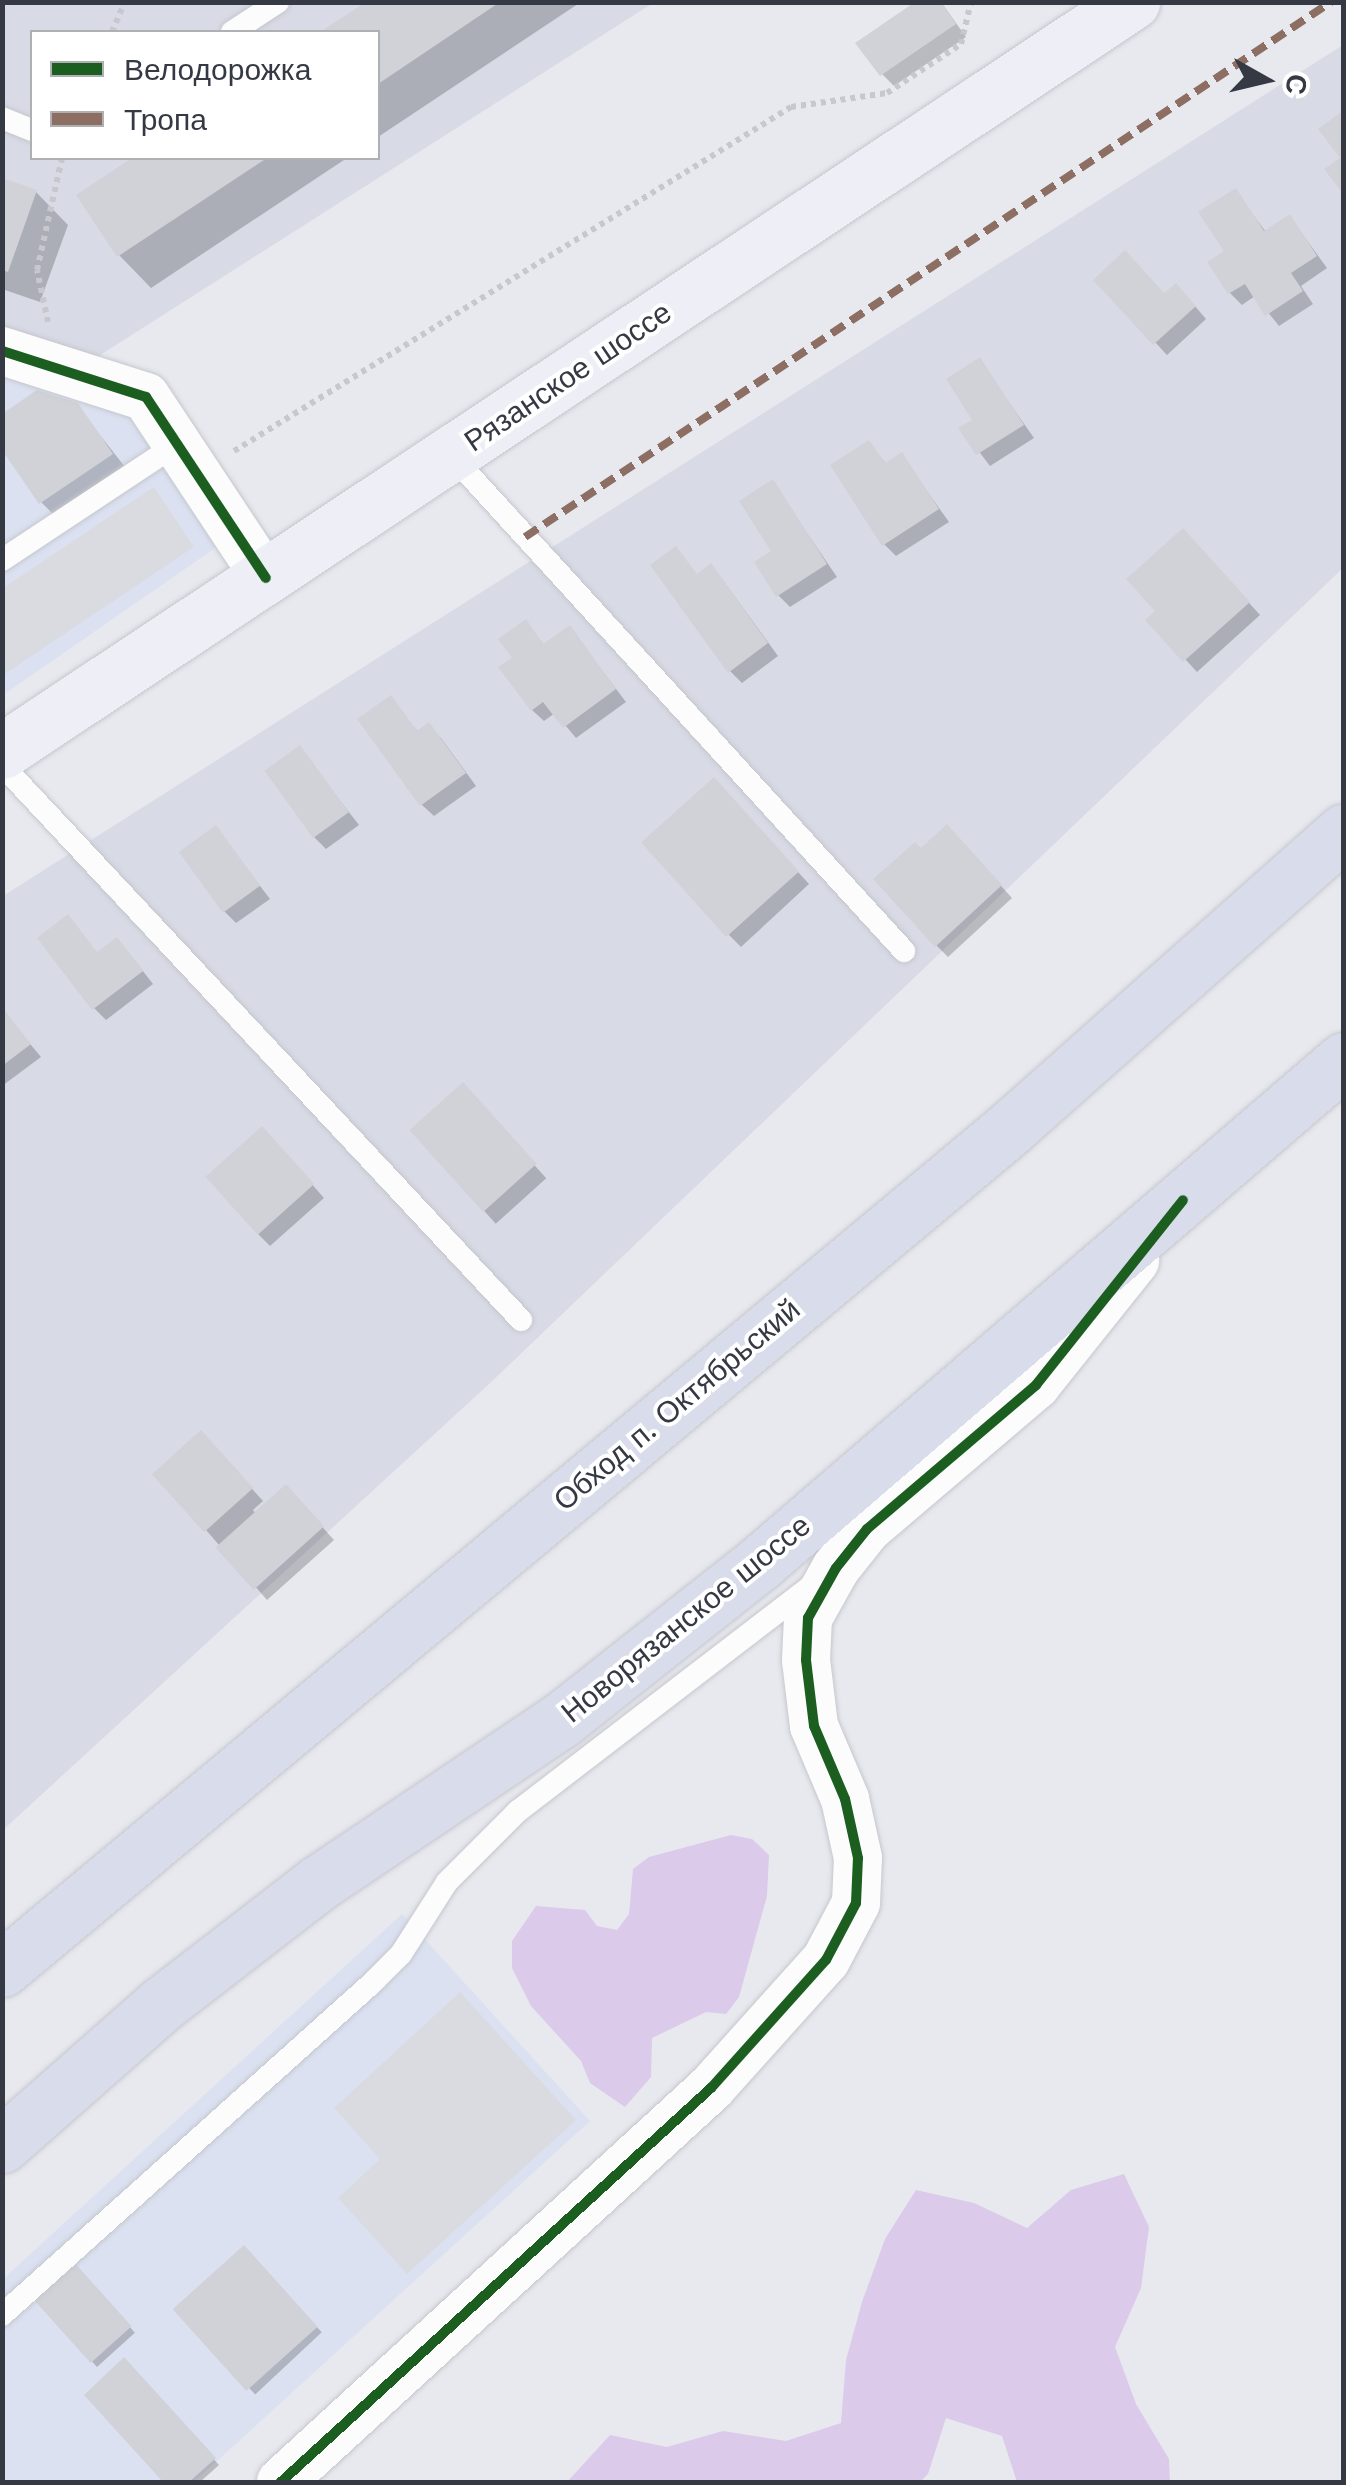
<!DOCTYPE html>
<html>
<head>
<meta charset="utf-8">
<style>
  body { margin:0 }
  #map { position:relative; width:1346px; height:2485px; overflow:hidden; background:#e8e9ef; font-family:"Work Sans",sans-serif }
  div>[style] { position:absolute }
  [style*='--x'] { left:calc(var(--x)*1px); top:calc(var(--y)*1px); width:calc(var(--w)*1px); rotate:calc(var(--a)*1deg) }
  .residential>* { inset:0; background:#d8dae5 }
  .commercial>* { inset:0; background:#dbe1f1 }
  .green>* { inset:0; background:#dbcaea }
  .parking>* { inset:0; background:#d9dbe0 }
  .shadow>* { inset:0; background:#0003; transform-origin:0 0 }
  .building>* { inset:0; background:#d1d2d8; transform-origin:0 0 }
  .path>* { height:6px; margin-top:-3px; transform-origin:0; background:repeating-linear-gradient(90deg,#c7c8cd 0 5px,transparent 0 10px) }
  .roads { filter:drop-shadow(0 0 2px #c5c7cd) drop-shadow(0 0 2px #c5c7cd) }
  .lane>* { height:22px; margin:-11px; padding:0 11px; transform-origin:11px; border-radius:11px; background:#fcfcfd }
  .street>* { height:48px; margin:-24px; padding:0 24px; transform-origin:24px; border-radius:24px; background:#fcfcfd }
  .secondary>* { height:55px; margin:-27.5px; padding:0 27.5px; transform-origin:27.5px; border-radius:27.5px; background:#eeeff6 }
  .highway>* { height:55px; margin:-27.5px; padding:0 27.5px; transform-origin:27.5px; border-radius:27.5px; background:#d9dceb }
  .quiet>* { height:8px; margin-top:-4px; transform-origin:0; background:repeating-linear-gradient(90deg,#8d6e63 0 15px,transparent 0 23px) }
  .cycleway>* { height:10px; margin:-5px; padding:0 5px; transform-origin:5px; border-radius:5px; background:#1b5e20 }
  span { translate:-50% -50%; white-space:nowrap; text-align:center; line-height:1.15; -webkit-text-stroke:8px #fff; paint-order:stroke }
  .street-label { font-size:30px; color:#353944 }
  .frame { position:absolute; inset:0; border:5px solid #353944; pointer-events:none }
  .legend { position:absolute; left:30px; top:30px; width:350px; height:130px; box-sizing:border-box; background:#fff; border:2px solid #aeb0b4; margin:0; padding:12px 18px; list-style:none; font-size:30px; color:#353944 }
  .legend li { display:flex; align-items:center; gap:20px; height:50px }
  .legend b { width:50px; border:2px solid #aeb0b4 }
  .north { position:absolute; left:1216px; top:30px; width:100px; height:100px; -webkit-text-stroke:8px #fff; paint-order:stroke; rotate:98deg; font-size:28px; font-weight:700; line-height:40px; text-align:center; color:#353944 }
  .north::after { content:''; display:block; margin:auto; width:35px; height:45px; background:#353944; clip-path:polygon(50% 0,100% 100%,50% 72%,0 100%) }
</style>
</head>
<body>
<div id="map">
  <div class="residential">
    <div style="clip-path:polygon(evenodd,3px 3px,653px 3px,94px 359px,3px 328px,3px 3px,32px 32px,378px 32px,378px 158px,32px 158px,32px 32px)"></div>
    <div style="clip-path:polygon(1343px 45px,1343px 568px,488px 1385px,3px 1830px,3px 896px)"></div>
  </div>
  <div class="commercial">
    <div style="clip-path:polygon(2px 376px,136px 412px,221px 544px,3px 695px)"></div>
    <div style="clip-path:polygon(402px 1914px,590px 2121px,194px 2482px,3px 2482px,3px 2279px)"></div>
  </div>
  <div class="green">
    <div style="clip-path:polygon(731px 1835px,752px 1839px,769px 1855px,767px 1896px,739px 1997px,726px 2014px,706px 2012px,652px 2038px,651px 2077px,625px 2107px,590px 2083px,581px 2061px,531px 2006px,512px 1968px,512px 1941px,536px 1906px,585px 1910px,597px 1926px,617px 1930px,629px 1914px,633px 1869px,649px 1857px)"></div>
    <div style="clip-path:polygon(1124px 2174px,1149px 2227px,1141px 2288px,1115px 2347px,1136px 2404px,1169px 2459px,1170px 2482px,1017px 2482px,1002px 2436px,946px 2418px,928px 2474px,920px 2482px,567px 2482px,610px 2435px,667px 2447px,723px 2431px,786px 2441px,841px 2423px,846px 2360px,862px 2302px,885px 2239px,916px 2190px,974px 2203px,1027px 2228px,1071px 2190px)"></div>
  </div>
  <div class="parking">
    <div style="clip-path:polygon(154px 487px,194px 547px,3px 675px,3px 588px)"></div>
    <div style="clip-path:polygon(460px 1992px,576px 2120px,407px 2274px,338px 2198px,380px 2159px,334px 2108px)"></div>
  </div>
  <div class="shadow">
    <div style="clip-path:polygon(370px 2px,581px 2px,378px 137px,378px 32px,325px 32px)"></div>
    <div style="clip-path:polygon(919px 2px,941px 2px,966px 37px,894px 86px,882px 74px)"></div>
    <div style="clip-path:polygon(137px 158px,347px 158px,151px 288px,119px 255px,80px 195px)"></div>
    <div style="clip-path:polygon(2px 180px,36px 192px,68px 225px,40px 302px,2px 289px)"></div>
    <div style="clip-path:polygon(1235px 191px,1266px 232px,1290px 217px,1327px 268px,1301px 286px,1313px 304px,1279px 326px,1255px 296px,1242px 305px,1230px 293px,1227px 252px)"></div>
    <div style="clip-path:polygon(1097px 280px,1188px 298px,1206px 319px,1167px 355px)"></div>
    <div style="clip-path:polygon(979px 360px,1034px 438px,990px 466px,962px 429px,976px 420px)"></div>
    <div style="clip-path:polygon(77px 406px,129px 472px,59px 520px,41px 502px)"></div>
    <div style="clip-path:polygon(869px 443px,887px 465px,902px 456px,949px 522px,896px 556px,884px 544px)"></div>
    <div style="clip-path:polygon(772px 482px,837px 577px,790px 607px,778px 595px)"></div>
    <div style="clip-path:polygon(1195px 543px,1260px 615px,1197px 672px,1149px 620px,1158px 611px)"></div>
    <div style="clip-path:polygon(676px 549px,698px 576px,710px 567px,722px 579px,778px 656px,742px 683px,730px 671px)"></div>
    <div style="clip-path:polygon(525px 622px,545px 646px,570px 628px,626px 702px,576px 738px,555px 713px,544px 721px,532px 710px,515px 659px)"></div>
    <div style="clip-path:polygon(390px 698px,419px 733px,429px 726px,441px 738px,476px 786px,434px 816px,422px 805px)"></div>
    <div style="clip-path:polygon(299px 748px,359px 825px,326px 849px,314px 837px)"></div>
    <div style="clip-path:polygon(725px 792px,809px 884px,741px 947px,729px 935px)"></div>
    <div style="clip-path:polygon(216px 828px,270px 899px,236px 923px,224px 911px)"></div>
    <div style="clip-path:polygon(959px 840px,1012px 898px,948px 957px,936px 945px)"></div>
    <div style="clip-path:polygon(128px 952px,153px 984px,106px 1020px,94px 1008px)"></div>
    <div style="clip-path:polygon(2px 1010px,41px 1057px,2px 1086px)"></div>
    <div style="left:474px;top:1098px;width:108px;height:68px;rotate:48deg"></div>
    <div style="clip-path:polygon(274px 1141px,324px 1198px,270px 1246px,258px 1234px)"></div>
    <div style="clip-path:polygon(213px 1445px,263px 1501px,253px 1510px,256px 1514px,297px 1499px,334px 1540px,267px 1600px,206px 1530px)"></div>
    <div style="left:244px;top:2249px;width:114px;height:91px;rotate:47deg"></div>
    <div style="left:72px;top:2263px;width:94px;height:51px;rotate:48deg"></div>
    <div style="clip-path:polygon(124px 2361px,219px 2465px,200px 2482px,166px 2482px,87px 2395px)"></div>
  </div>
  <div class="building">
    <div style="clip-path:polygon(366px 2px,500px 2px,378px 84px,378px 32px,320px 32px)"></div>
    <div style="clip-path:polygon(915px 2px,941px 2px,956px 24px,880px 76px,855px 43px)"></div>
    <div style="clip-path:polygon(1344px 110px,1344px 195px,1324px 169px,1340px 158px,1318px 129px)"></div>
    <div style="clip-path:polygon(132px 158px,267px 158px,117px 257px,76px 195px)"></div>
    <div style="clip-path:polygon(2px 178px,37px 190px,8px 272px,2px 270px)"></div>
    <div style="clip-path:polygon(1236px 188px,1264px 231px,1290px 214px,1317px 256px,1291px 273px,1303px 291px,1265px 316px,1245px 284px,1228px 294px,1207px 262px,1224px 251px,1198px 212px)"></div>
    <div style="clip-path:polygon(1125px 250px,1164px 293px,1176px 283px,1196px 306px,1153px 345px,1093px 280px)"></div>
    <div style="clip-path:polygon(980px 357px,1024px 425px,976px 455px,958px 428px,972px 420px,946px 379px)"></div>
    <div style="clip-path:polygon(37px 390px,78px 403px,113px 454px,39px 504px,2px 450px,2px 414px)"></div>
    <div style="clip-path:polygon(869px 440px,885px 463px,902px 452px,939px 509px,882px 546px,830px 465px)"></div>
    <div style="clip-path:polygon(773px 479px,827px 564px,776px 597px,754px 562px,771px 551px,739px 501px)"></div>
    <div style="clip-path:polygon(1183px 528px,1250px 602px,1183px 662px,1145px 620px,1155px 611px,1126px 579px)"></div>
    <div style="clip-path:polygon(676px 546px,697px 574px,711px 563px,768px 643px,728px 673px,650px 565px)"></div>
    <div style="clip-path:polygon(526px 619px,543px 644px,570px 625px,616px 689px,563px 728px,543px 702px,531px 711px,498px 667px,512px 658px,498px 639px)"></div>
    <div style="clip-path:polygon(391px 695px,417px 731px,429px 722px,466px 773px,420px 806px,357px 719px)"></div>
    <div style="left:300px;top:745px;width:83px;height:44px;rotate:54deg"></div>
    <div style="left:714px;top:777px;width:127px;height:98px;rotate:48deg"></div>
    <div style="clip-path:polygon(947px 824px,1002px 885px,935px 947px,873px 879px,915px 842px,921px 848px)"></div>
    <div style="left:216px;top:825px;width:75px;height:46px;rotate:54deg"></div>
    <div style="clip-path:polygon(68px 914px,97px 952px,117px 937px,143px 971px,92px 1010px,37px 938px)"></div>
    <div style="clip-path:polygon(2px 1007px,31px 1044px,2px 1066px)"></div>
    <div style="left:463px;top:1082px;width:110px;height:72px;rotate:48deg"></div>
    <div style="left:262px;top:1126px;width:78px;height:76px;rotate:48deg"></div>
    <div style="left:201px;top:1430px;width:78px;height:66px;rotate:48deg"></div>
    <div style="left:286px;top:1484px;width:57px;height:95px;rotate:48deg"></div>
    <div style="left:244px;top:2245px;width:110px;height:96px;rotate:48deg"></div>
    <div style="left:72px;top:2260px;width:89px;height:55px;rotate:48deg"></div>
    <div style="clip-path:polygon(124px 2357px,216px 2458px,189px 2482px,163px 2482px,84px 2395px)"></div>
  </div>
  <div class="path">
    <div style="--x:112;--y:32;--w:33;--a:-67"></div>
    <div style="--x:48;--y:322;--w:53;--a:-101.9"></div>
    <div style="--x:37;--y:270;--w:115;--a:-77.4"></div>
    <div style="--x:234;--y:451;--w:655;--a:-31.7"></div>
    <div style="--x:791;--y:107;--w:97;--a:-8.3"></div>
    <div style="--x:887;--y:93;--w:89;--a:-33.5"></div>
    <div style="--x:961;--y:44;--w:43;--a:-76.6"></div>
  </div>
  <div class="roads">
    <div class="lane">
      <div style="--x:232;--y:32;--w:55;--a:-33.1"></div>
      <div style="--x:2;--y:118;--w:32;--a:22"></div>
      <div style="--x:451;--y:455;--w:672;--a:47.59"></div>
      <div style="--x:2;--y:560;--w:210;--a:-33.5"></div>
      <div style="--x:2;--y:765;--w:760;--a:46.92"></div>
      <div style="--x:2;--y:2315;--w:500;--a:-41.9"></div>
      <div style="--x:374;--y:1981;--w:38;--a:-45"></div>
      <div style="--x:401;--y:1954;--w:85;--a:-57.4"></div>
      <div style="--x:447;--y:1882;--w:100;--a:-45"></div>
      <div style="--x:518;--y:1811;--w:373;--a:-37.5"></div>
    </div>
    <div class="street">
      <div style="--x:2;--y:351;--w:151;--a:17.7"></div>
      <div style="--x:146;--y:397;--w:217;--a:56.5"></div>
      <div style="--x:281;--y:2482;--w:583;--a:-42.5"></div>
      <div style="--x:711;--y:2088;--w:172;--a:-48.1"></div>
      <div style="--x:826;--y:1960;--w:64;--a:-62.2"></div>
      <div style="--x:856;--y:1903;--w:45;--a:-87.5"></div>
      <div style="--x:858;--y:1858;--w:60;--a:-102.4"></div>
      <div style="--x:845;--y:1799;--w:79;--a:-113"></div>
      <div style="--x:814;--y:1726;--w:66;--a:-96.9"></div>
      <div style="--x:806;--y:1660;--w:42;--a:-87.3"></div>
      <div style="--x:808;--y:1618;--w:57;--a:-60.8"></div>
      <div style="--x:836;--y:1568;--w:50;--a:-51.5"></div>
      <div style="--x:867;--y:1529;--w:222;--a:-40.4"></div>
      <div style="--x:1036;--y:1385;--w:159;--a:-51.4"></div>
    </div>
    <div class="secondary">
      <div style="--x:2;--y:751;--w:1356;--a:-33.54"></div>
    </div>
    <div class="highway">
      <div style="--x:2;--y:1969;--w:1311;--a:-39.83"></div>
      <div style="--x:1009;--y:1129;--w:448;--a:-41.6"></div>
      <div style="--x:2;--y:2145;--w:213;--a:-41.4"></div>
      <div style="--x:162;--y:2004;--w:196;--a:-37.7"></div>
      <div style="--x:317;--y:1884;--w:294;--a:-33.9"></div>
      <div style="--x:561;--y:1720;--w:256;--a:-38.3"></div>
      <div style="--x:762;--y:1561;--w:768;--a:-40.72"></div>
    </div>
  </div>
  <div class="quiet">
    <div style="--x:525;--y:537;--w:967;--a:-33.58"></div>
  </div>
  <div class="cycleway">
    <div style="--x:2;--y:351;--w:151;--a:17.7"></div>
    <div style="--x:146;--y:397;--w:217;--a:56.5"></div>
    <div style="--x:281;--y:2482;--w:583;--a:-42.5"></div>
    <div style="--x:711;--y:2088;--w:172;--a:-48.1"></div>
    <div style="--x:826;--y:1960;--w:64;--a:-62.2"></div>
    <div style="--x:856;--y:1903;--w:45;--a:-87.5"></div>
    <div style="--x:858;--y:1858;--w:60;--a:-102.4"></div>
    <div style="--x:845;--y:1799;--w:79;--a:-113"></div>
    <div style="--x:814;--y:1726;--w:66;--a:-96.9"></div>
    <div style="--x:806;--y:1660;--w:42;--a:-87.3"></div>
    <div style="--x:808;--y:1618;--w:57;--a:-60.8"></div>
    <div style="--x:836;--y:1568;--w:50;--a:-51.5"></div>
    <div style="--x:867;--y:1529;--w:222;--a:-40.4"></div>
    <div style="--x:1036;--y:1385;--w:236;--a:-51.5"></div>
  </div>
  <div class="street-label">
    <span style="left:568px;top:377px;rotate:-34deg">Рязанское шоссе</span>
    <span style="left:677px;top:1405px;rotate:-40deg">Обход п. Октябрьский</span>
    <span style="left:686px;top:1619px;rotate:-39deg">Новорязанское шоссе</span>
  </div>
  <div class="frame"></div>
  <ul class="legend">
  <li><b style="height:12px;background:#1b5e20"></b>Велодорожка</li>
  <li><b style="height:12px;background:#8d6e63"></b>Тропа</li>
  </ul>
  <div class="north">С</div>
</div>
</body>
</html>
